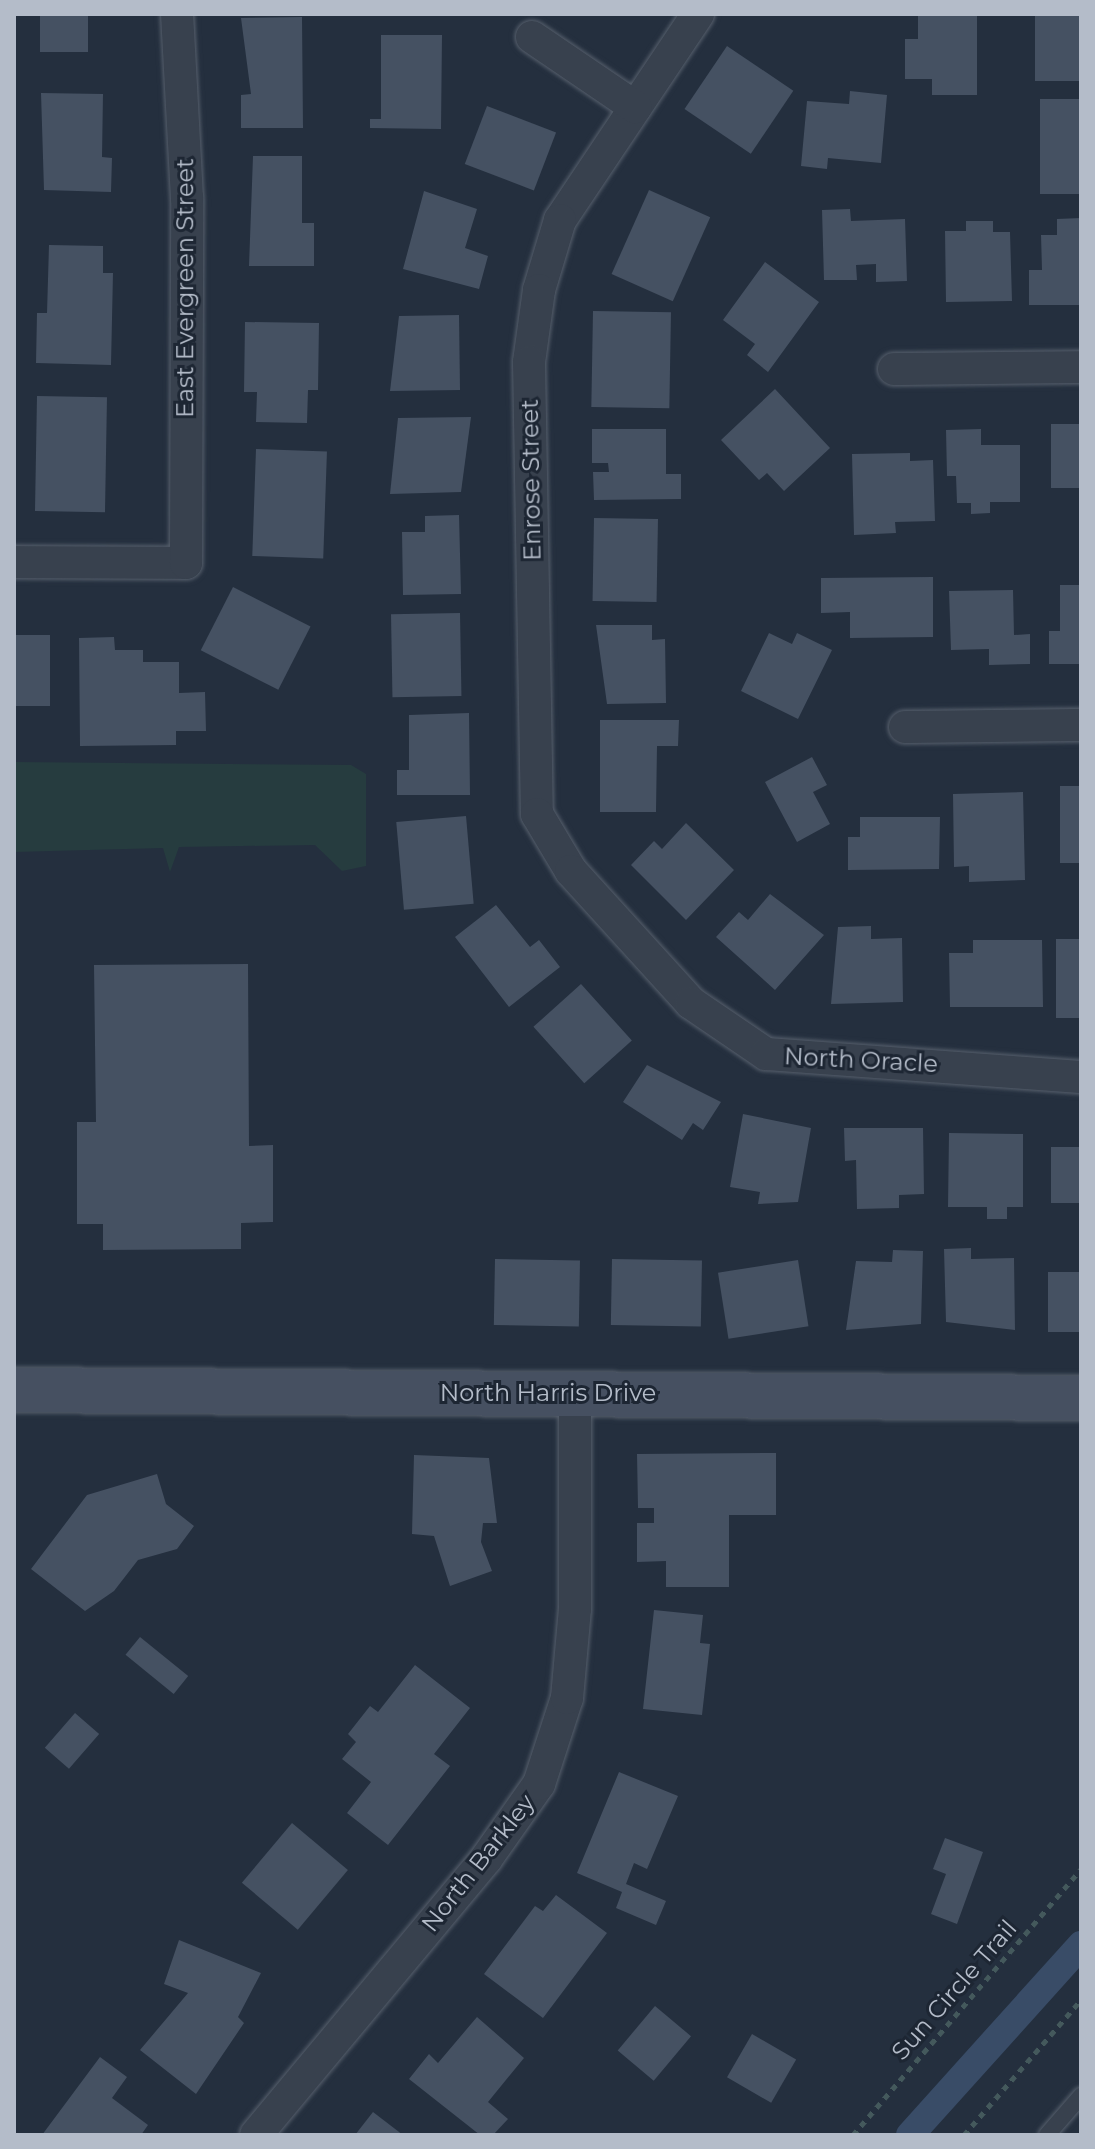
<!DOCTYPE html>
<html>
<head>
<meta charset="utf-8">
<style>
  body { margin:0 }
  #map { position:relative; width:1095px; height:2149px; overflow:hidden; background:#242f3e; font-family:Montserrat,sans-serif }
  div>[style] { position:absolute }
  [style*='--x'] { left:calc(var(--x)*1px); top:calc(var(--y)*1px); width:calc(var(--w)*1px); rotate:calc(var(--a)*1deg) }
  .green>* { inset:0; background:#263c3f }
  .canal>* { height:28px; margin:-14px; padding:0 14px; transform-origin:14px; border-radius:14px; background:#394c67 }
  .building>* { inset:0; background:#455162; transform-origin:0 0 }
  .path>* { height:5px; margin-top:-2.5px; transform-origin:0; background:repeating-linear-gradient(90deg,#44595c 0 6px,transparent 0 12px) }
  .roads { filter:drop-shadow(0 0 2px #565f6c) drop-shadow(0 0 2px #565f6c) }
  .lane>* { height:16px; margin:-8px; padding:0 8px; transform-origin:8px; border-radius:8px; background:#38414e }
  .street>* { height:32px; margin:-16px; padding:0 16px; transform-origin:16px; border-radius:16px; background:#38414e }
  .secondary>* { height:44px; margin:-22px; padding:0 22px; transform-origin:22px; border-radius:22px; background:#465061 }
  span { translate:-50% -50%; white-space:nowrap; text-align:center; line-height:1.15; -webkit-text-stroke:6px #1d2633; paint-order:stroke }
  .street-label { font-size:24px; color:#b4bcc9 }
  .frame { position:absolute; inset:0; border:16px solid #b4bcc9; pointer-events:none }
</style>
</head>
<body>
<div id="map">
  <div class="green">
    <div style="clip-path:polygon(14px 762px,351px 765px,366px 774px,366px 866px,342px 871px,315px 845px,179px 847px,170px 872px,163px 848px,14px 852px)"></div>
  </div>
  <div class="canal">
    <div style="--x:910;--y:2135;--w:256;--a:-48"></div>
  </div>
  <div class="building">
    <div style="left:40px;top:14px;width:48px;height:38px"></div>
    <div style="clip-path:polygon(918px 14px,977px 14px,977px 95px,932px 95px,932px 79px,905px 79px,905px 39px,918px 39px)"></div>
    <div style="left:1035px;top:14px;width:46px;height:67px"></div>
    <div style="clip-path:polygon(302px 17px,303px 128px,241px 128px,241px 95px,251px 94px,241px 18px)"></div>
    <div style="clip-path:polygon(381px 35px,442px 35px,441px 129px,370px 128px,370px 119px,381px 119px)"></div>
    <div style="left:727px;top:46px;width:80px;height:76px;rotate:34deg"></div>
    <div style="clip-path:polygon(850px 91px,887px 95px,881px 163px,828px 158px,827px 169px,801px 166px,807px 101px,849px 104px)"></div>
    <div style="clip-path:polygon(41px 93px,103px 94px,102px 157px,112px 158px,111px 192px,44px 190px)"></div>
    <div style="left:1040px;top:99px;width:41px;height:95px"></div>
    <div style="left:487px;top:106px;width:74px;height:62px;rotate:21deg"></div>
    <div style="clip-path:polygon(253px 156px,302px 156px,302px 223px,314px 223px,314px 266px,249px 266px)"></div>
    <div style="left:649px;top:190px;width:67px;height:92px;rotate:24deg"></div>
    <div style="clip-path:polygon(424px 191px,477px 209px,465px 248px,488px 256px,479px 289px,403px 269px)"></div>
    <div style="clip-path:polygon(850px 209px,851px 221px,905px 219px,907px 281px,876px 282px,876px 264px,856px 265px,857px 280px,824px 280px,822px 210px)"></div>
    <div style="clip-path:polygon(1081px 218px,1081px 305px,1029px 305px,1029px 270px,1042px 270px,1041px 235px,1057px 235px,1057px 219px)"></div>
    <div style="clip-path:polygon(966px 221px,993px 221px,993px 232px,1010px 232px,1012px 301px,946px 302px,945px 231px,966px 231px)"></div>
    <div style="clip-path:polygon(49px 245px,103px 246px,103px 273px,113px 273px,111px 365px,36px 363px,37px 313px,47px 313px)"></div>
    <div style="clip-path:polygon(765px 262px,819px 302px,768px 372px,747px 355px,755px 344px,723px 320px)"></div>
    <div style="left:593px;top:311px;width:78px;height:96px;rotate:1deg"></div>
    <div style="clip-path:polygon(459px 315px,460px 390px,390px 391px,399px 316px)"></div>
    <div style="clip-path:polygon(245px 322px,319px 323px,318px 390px,308px 390px,307px 423px,256px 422px,257px 392px,244px 392px)"></div>
    <div style="clip-path:polygon(775px 389px,830px 448px,784px 491px,767px 473px,759px 480px,721px 440px)"></div>
    <div style="left:37px;top:396px;width:70px;height:115px;rotate:1deg"></div>
    <div style="clip-path:polygon(471px 417px,461px 492px,390px 494px,398px 418px)"></div>
    <div style="left:1051px;top:424px;width:30px;height:64px"></div>
    <div style="clip-path:polygon(592px 429px,666px 429px,666px 474px,681px 474px,681px 499px,594px 500px,593px 472px,609px 472px,608px 463px,592px 463px)"></div>
    <div style="clip-path:polygon(981px 429px,981px 445px,1020px 445px,1020px 502px,990px 502px,990px 513px,971px 514px,971px 503px,957px 503px,956px 476px,947px 476px,946px 430px)"></div>
    <div style="left:256px;top:449px;width:71px;height:107px;rotate:2deg"></div>
    <div style="clip-path:polygon(910px 453px,910px 461px,933px 460px,935px 521px,895px 522px,896px 533px,854px 535px,852px 454px)"></div>
    <div style="clip-path:polygon(459px 515px,461px 594px,403px 595px,402px 532px,425px 532px,425px 516px)"></div>
    <div style="left:594px;top:518px;width:64px;height:83px;rotate:1deg"></div>
    <div style="clip-path:polygon(933px 577px,933px 637px,850px 638px,850px 612px,821px 613px,821px 578px)"></div>
    <div style="clip-path:polygon(1060px 585px,1081px 585px,1081px 664px,1049px 664px,1049px 631px,1060px 631px)"></div>
    <div style="left:233px;top:587px;width:87px;height:71px;rotate:27deg"></div>
    <div style="clip-path:polygon(1013px 590px,1014px 635px,1030px 634px,1030px 664px,989px 665px,989px 649px,951px 650px,949px 591px)"></div>
    <div style="left:460px;top:613px;width:83px;height:69px;rotate:89deg"></div>
    <div style="clip-path:polygon(596px 625px,652px 625px,652px 640px,665px 639px,666px 703px,607px 704px)"></div>
    <div style="clip-path:polygon(769px 633px,792px 644px,797px 633px,832px 650px,798px 719px,741px 691px)"></div>
    <div style="left:50px;top:635px;width:71px;height:36px;rotate:90deg"></div>
    <div style="clip-path:polygon(114px 637px,115px 650px,143px 650px,143px 662px,179px 662px,179px 693px,205px 692px,206px 731px,176px 731px,176px 745px,80px 746px,79px 638px)"></div>
    <div style="clip-path:polygon(469px 713px,470px 795px,397px 795px,397px 770px,409px 770px,409px 715px)"></div>
    <div style="clip-path:polygon(600px 720px,679px 720px,678px 746px,657px 746px,656px 812px,600px 812px)"></div>
    <div style="clip-path:polygon(812px 757px,827px 785px,813px 792px,830px 824px,797px 842px,765px 782px)"></div>
    <div style="left:1081px;top:786px;width:77px;height:21px;rotate:90deg"></div>
    <div style="clip-path:polygon(1023px 792px,1025px 880px,969px 882px,969px 866px,954px 867px,953px 794px)"></div>
    <div style="left:466px;top:816px;width:88px;height:70px;rotate:85deg"></div>
    <div style="clip-path:polygon(860px 817px,940px 817px,939px 869px,848px 870px,848px 837px,860px 837px)"></div>
    <div style="clip-path:polygon(686px 823px,734px 870px,686px 920px,631px 865px,654px 841px,662px 849px)"></div>
    <div style="clip-path:polygon(770px 894px,824px 935px,775px 990px,716px 937px,739px 912px,748px 920px)"></div>
    <div style="clip-path:polygon(496px 905px,530px 947px,539px 940px,560px 967px,509px 1007px,455px 937px)"></div>
    <div style="clip-path:polygon(871px 926px,871px 939px,902px 938px,903px 1002px,831px 1004px,838px 927px)"></div>
    <div style="left:1081px;top:939px;width:79px;height:25px;rotate:90deg"></div>
    <div style="clip-path:polygon(973px 940px,1042px 940px,1043px 1007px,950px 1007px,949px 953px,973px 953px)"></div>
    <div style="clip-path:polygon(248px 964px,249px 1146px,273px 1145px,273px 1222px,241px 1223px,241px 1249px,103px 1250px,103px 1224px,77px 1224px,77px 1122px,96px 1122px,94px 965px)"></div>
    <div style="left:581px;top:984px;width:76px;height:64px;rotate:48deg"></div>
    <div style="clip-path:polygon(647px 1065px,721px 1102px,703px 1130px,693px 1123px,682px 1140px,623px 1102px)"></div>
    <div style="clip-path:polygon(743px 1114px,811px 1128px,798px 1202px,758px 1204px,760px 1192px,730px 1187px)"></div>
    <div style="clip-path:polygon(844px 1128px,923px 1128px,924px 1194px,899px 1195px,899px 1208px,857px 1209px,856px 1160px,845px 1161px)"></div>
    <div style="clip-path:polygon(949px 1133px,1023px 1134px,1023px 1207px,1007px 1207px,1007px 1219px,987px 1219px,987px 1207px,948px 1207px)"></div>
    <div style="left:1051px;top:1147px;width:30px;height:56px"></div>
    <div style="clip-path:polygon(971px 1248px,971px 1259px,1014px 1258px,1015px 1330px,946px 1322px,944px 1249px)"></div>
    <div style="clip-path:polygon(893px 1250px,923px 1251px,921px 1324px,846px 1330px,856px 1261px,892px 1262px)"></div>
    <div style="left:495px;top:1259px;width:85px;height:66px;rotate:1deg"></div>
    <div style="left:612px;top:1259px;width:90px;height:66px;rotate:1deg"></div>
    <div style="left:798px;top:1260px;width:67px;height:81px;rotate:81deg"></div>
    <div style="left:1081px;top:1272px;width:60px;height:33px;rotate:90deg"></div>
    <div style="clip-path:polygon(776px 1453px,776px 1515px,729px 1515px,729px 1587px,666px 1587px,666px 1561px,637px 1562px,637px 1523px,654px 1523px,654px 1508px,638px 1508px,637px 1454px)"></div>
    <div style="clip-path:polygon(414px 1455px,489px 1458px,497px 1523px,483px 1523px,481px 1542px,492px 1571px,450px 1586px,434px 1536px,412px 1534px)"></div>
    <div style="clip-path:polygon(157px 1474px,166px 1504px,194px 1526px,177px 1549px,138px 1560px,114px 1591px,85px 1611px,31px 1569px,87px 1495px)"></div>
    <div style="clip-path:polygon(654px 1610px,703px 1615px,700px 1643px,710px 1644px,702px 1715px,643px 1709px)"></div>
    <div style="left:140px;top:1637px;width:62px;height:23px;rotate:39deg"></div>
    <div style="clip-path:polygon(415px 1665px,470px 1708px,434px 1754px,450px 1766px,388px 1845px,347px 1813px,371px 1782px,342px 1759px,356px 1742px,348px 1734px,370px 1706px,378px 1712px)"></div>
    <div style="left:75px;top:1713px;width:32px;height:46px;rotate:41deg"></div>
    <div style="clip-path:polygon(619px 1772px,678px 1796px,647px 1869px,634px 1863px,626px 1884px,666px 1901px,656px 1925px,616px 1908px,622px 1892px,577px 1873px)"></div>
    <div style="left:292px;top:1823px;width:73px;height:78px;rotate:40deg"></div>
    <div style="clip-path:polygon(945px 1838px,983px 1852px,957px 1924px,931px 1914px,946px 1874px,933px 1869px)"></div>
    <div style="clip-path:polygon(556px 1895px,607px 1933px,543px 2018px,484px 1974px,535px 1906px,543px 1911px)"></div>
    <div style="clip-path:polygon(179px 1940px,261px 1973px,238px 2017px,244px 2023px,196px 2094px,140px 2050px,188px 1993px,164px 1984px)"></div>
    <div style="left:655px;top:2006px;width:47px;height:58px;rotate:40deg"></div>
    <div style="clip-path:polygon(477px 2017px,524px 2058px,488px 2102px,508px 2119px,493px 2135px,480px 2135px,409px 2079px,429px 2054px,438px 2063px)"></div>
    <div style="left:752px;top:2034px;width:51px;height:50px;rotate:30deg"></div>
    <div style="clip-path:polygon(100px 2057px,127px 2077px,112px 2098px,148px 2125px,141px 2135px,42px 2135px)"></div>
    <div style="clip-path:polygon(373px 2112px,403px 2135px,355px 2135px)"></div>
  </div>
  <div class="path">
    <div style="--x:853;--y:2135;--w:350;--a:-49.4"></div>
    <div style="--x:964;--y:2135;--w:179;--a:-49.1"></div>
  </div>
  <div class="roads">
    <div class="lane">
      <div style="--x:1047;--y:2135;--w:52;--a:-48.9"></div>
    </div>
    <div class="street">
      <div style="--x:698;--y:14;--w:248;--a:123.8"></div>
      <div style="--x:560;--y:220;--w:73;--a:106.7"></div>
      <div style="--x:539;--y:290;--w:73;--a:97.9"></div>
      <div style="--x:529;--y:362;--w:452;--a:89"></div>
      <div style="--x:537;--y:814;--w:66;--a:59.2"></div>
      <div style="--x:571;--y:871;--w:178;--a:47.7"></div>
      <div style="--x:691;--y:1003;--w:91;--a:34.2"></div>
      <div style="--x:766;--y:1054;--w:316;--a:4.2"></div>
      <div style="--x:532;--y:37;--w:125;--a:34.2"></div>
      <div style="--x:894;--y:369;--w:187;--a:-0.6"></div>
      <div style="--x:14;--y:562;--w:172;--a:0.3"></div>
      <div style="--x:186;--y:563;--w:365;--a:-89.8"></div>
      <div style="--x:187;--y:198;--w:184;--a:-93.1"></div>
      <div style="--x:905;--y:727;--w:176;--a:-0.7"></div>
      <div style="--x:256;--y:2135;--w:359;--a:-50.2"></div>
      <div style="--x:486;--y:1859;--w:92;--a:-54.8"></div>
      <div style="--x:539;--y:1784;--w:90;--a:-72"></div>
      <div style="--x:567;--y:1698;--w:89;--a:-84.9"></div>
      <div style="--x:575;--y:1609;--w:216;--a:-90"></div>
    </div>
    <div class="secondary">
      <div style="--x:14;--y:1390;--w:1067;--a:0.43"></div>
    </div>
  </div>
  <div class="street-label">
    <span style="left:185px;top:288px;rotate:-90deg">East Evergreen Street</span>
    <span style="left:531px;top:480px;rotate:-91deg">Enrose Street</span>
    <span style="left:861px;top:1060px;rotate:3deg">North Oracle</span>
    <span style="left:548px;top:1393px">North Harris Drive</span>
    <span style="left:478px;top:1863px;rotate:-52deg">North Barkley</span>
    <span style="left:954px;top:1990px;rotate:-49deg">Sun Circle Trail</span>
  </div>
  <div class="frame"></div>
</div>
</body>
</html>
